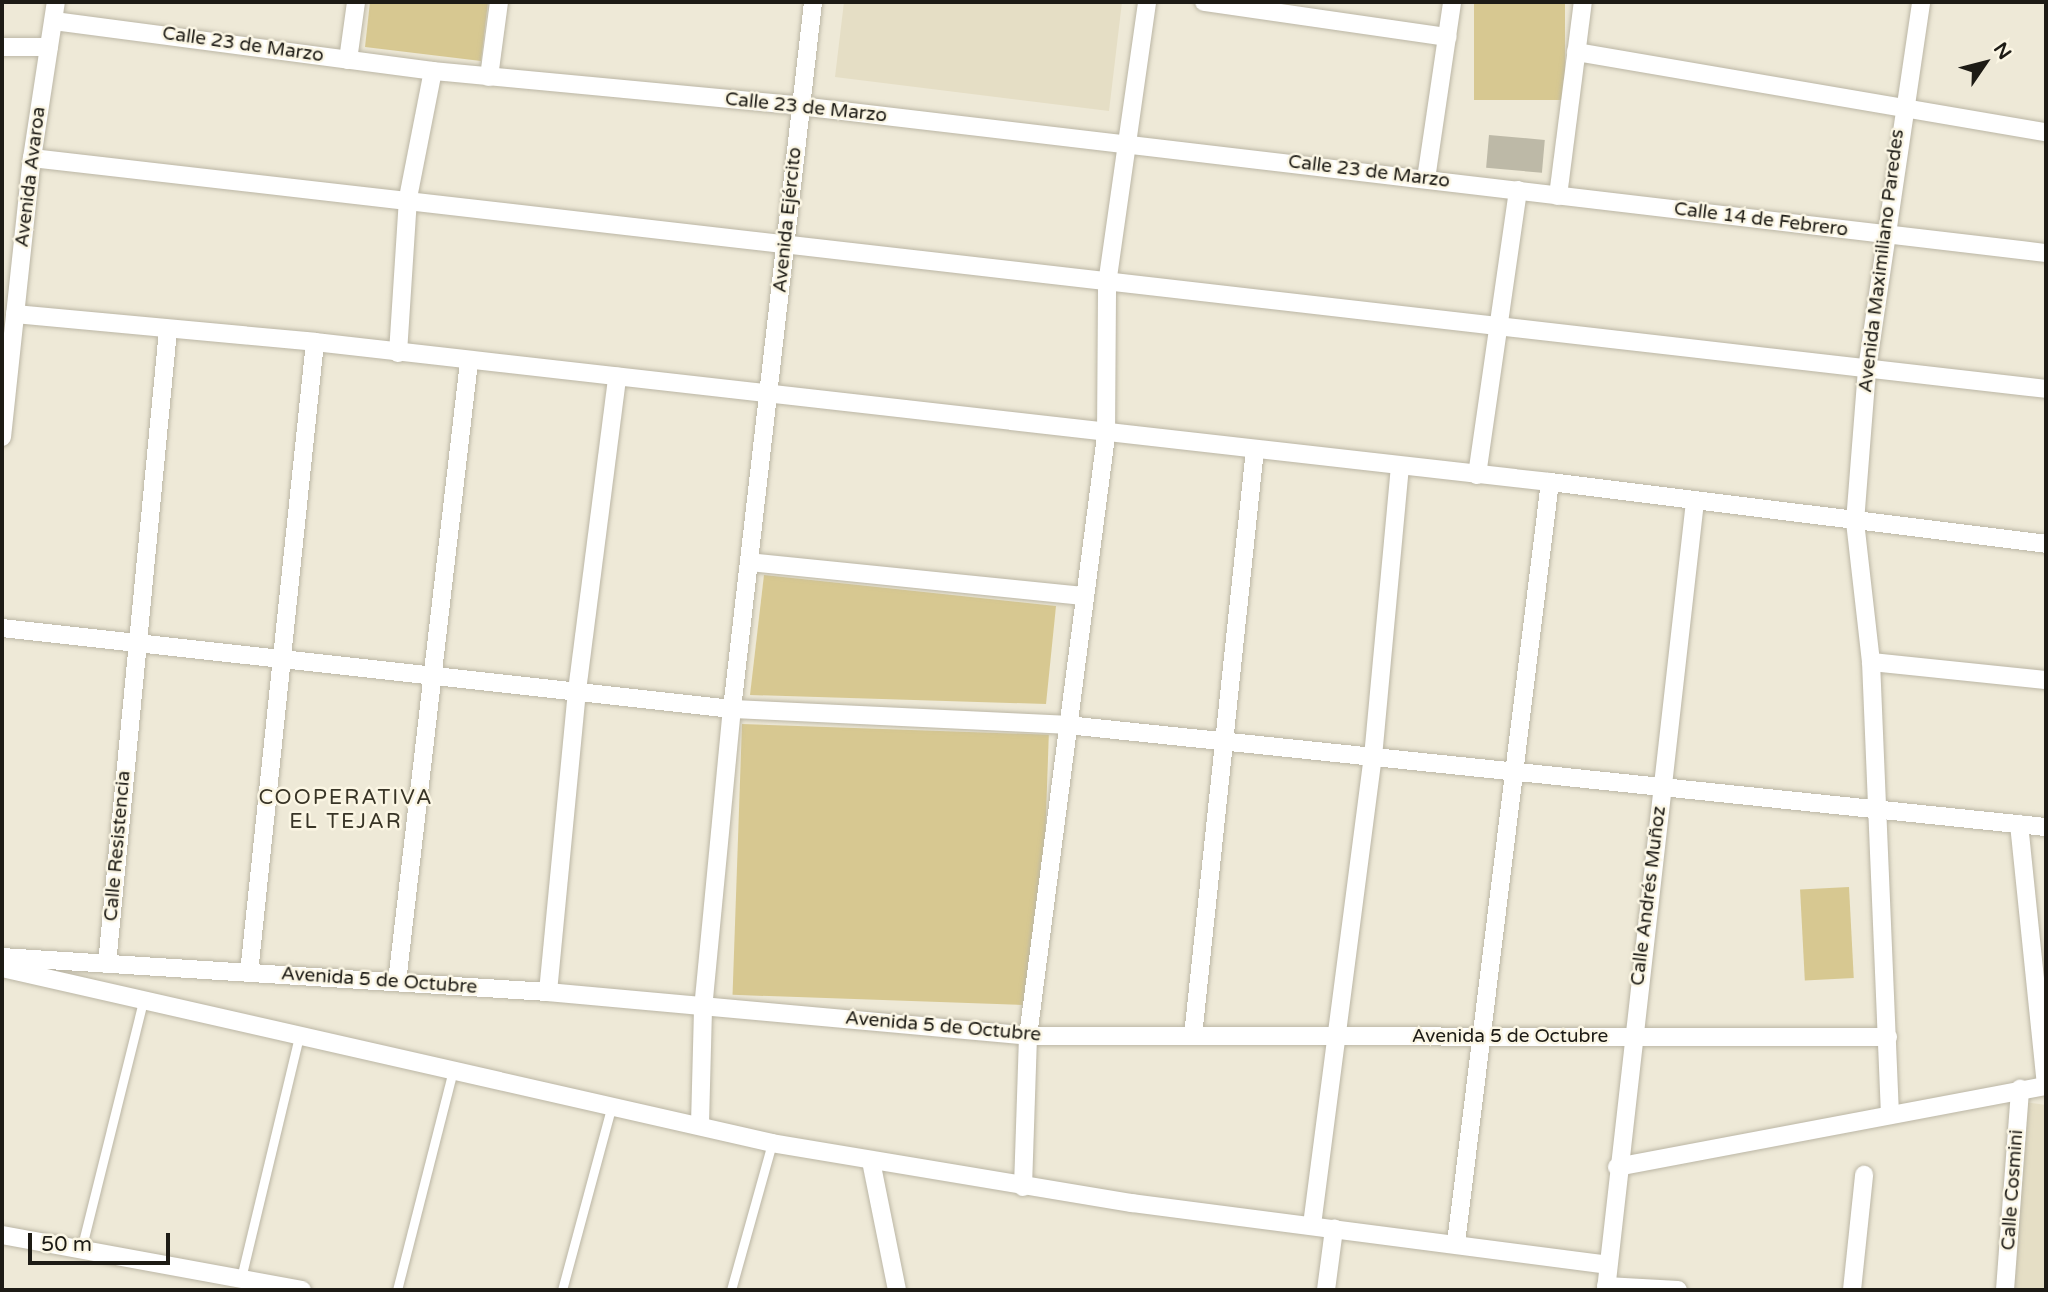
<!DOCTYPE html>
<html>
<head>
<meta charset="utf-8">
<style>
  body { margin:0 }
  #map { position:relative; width:2048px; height:1292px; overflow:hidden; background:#eee9d7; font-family:"Varela Round",sans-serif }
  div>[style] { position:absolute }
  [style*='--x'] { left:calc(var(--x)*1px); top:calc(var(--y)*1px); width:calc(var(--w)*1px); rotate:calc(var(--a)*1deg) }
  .built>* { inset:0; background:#e5dec5 }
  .green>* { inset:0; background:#d7c891; transform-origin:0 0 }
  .building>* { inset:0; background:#bdb9a7; transform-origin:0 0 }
  .roads { filter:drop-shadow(0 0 2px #bbb6a5) drop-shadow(0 0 2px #bbb6a5) }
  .service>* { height:9px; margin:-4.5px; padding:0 4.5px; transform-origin:4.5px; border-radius:4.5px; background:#fff }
  .minor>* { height:18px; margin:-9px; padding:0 9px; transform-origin:9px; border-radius:9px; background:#fff }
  span { translate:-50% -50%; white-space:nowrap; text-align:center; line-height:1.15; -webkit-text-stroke:5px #fbf6e4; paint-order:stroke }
  .street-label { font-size:19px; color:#1d1b15 }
  .neighbourhood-label { font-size:21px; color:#383426; letter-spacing:2px }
  .frame { position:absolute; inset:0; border:4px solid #1d1b15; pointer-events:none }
  .north { position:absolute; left:1950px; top:28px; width:70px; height:70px; -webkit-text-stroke:5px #fbf6e4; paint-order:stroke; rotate:55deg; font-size:19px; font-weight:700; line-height:28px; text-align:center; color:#1d1b15 }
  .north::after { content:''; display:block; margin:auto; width:24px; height:32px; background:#1d1b15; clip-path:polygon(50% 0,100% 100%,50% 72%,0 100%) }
  .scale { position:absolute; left:28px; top:1233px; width:142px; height:32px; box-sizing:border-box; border:4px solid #1d1b15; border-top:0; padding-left:9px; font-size:21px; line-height:24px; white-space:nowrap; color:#1d1b15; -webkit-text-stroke:5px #fbf6e4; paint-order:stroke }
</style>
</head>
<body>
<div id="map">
  <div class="built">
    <div style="clip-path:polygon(844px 2px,1122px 2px,1109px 111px,835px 77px)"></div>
    <div style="clip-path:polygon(2025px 1102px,2046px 1105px,2046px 1290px,2011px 1290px)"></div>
  </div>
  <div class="green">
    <div style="clip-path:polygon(370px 2px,488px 2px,481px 61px,365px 47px)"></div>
    <div style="left:1474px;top:2px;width:91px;height:98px"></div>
    <div style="clip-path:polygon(764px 575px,1056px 606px,1046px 704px,750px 695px)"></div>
    <div style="left:742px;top:724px;width:307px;height:271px;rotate:2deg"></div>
    <div style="left:1849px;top:887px;width:91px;height:49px;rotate:87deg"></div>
  </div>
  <div class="building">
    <div style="left:1489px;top:135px;width:56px;height:33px;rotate:5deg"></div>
  </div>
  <div class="roads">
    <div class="service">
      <div style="--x:81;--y:1250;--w:257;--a:-76"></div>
      <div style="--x:241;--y:1278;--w:248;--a:-76.5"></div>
      <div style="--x:397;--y:1290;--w:226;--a:-75.7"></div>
      <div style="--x:562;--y:1290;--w:188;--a:-74.9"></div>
      <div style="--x:731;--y:1290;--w:153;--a:-74.4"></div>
    </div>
    <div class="minor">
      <div style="--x:1204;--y:2;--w:246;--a:8.2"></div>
      <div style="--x:54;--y:21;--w:382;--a:7.5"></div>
      <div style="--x:433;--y:71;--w:369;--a:5.4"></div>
      <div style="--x:800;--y:106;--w:1255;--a:6.73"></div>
      <div style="--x:2;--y:47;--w:47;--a:0"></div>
      <div style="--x:1576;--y:52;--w:477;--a:9.7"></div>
      <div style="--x:348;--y:60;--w:59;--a:-82.1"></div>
      <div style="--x:489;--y:77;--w:76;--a:-82.4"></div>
      <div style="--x:32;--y:158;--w:2027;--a:6.54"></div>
      <div style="--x:1426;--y:179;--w:179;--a:-81.6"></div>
      <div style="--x:1558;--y:196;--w:196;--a:-82.7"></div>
      <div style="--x:15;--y:314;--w:301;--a:5.3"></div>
      <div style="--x:315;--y:342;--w:1243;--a:6.47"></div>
      <div style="--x:1550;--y:482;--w:500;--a:7.1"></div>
      <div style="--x:398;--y:353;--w:155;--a:-86.3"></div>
      <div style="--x:408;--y:198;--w:129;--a:-78.9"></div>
      <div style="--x:2;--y:437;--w:281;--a:-83.9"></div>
      <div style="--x:32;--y:158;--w:158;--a:-81.3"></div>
      <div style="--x:1477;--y:475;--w:288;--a:-81.8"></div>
      <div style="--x:749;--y:562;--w:337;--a:5.8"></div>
      <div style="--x:2;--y:628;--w:734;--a:6.33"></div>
      <div style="--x:732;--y:709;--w:335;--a:2.7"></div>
      <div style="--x:1067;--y:725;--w:984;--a:5.95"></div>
      <div style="--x:1871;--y:662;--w:176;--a:5.9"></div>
      <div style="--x:2019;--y:824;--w:263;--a:84.1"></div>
      <div style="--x:2;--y:957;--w:547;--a:3.67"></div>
      <div style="--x:548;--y:992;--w:482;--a:5.2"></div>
      <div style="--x:1028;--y:1036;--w:860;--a:0.07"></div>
      <div style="--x:107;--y:964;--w:637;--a:-84.5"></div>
      <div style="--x:2;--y:968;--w:790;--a:12.8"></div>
      <div style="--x:772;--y:1143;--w:365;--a:9.5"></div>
      <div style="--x:1132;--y:1203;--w:480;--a:7.4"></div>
      <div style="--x:249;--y:973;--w:634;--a:-84.03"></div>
      <div style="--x:397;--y:982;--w:624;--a:-83.38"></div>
      <div style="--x:548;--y:992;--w:302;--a:-84.5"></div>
      <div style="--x:577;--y:691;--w:317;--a:-82.7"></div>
      <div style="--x:1193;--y:1036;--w:590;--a:-83.97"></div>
      <div style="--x:1890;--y:1115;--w:453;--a:-92.4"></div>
      <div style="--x:1871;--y:662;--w:141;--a:-96.5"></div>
      <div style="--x:1855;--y:522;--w:153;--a:-85.5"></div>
      <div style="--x:1867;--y:369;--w:371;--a:-81.6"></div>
      <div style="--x:700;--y:1124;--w:115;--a:-88.5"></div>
      <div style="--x:703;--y:1009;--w:301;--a:-84.5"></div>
      <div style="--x:732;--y:709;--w:712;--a:-83.46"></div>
      <div style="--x:871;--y:1161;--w:132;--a:78.6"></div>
      <div style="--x:1617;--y:1167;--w:437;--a:-10.7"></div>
      <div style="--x:1023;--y:1187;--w:151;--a:-88.1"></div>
      <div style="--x:1028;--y:1036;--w:605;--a:-82.59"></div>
      <div style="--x:1106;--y:436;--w:152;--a:-89.6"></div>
      <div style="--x:1107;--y:284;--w:285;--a:-81.9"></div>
      <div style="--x:1312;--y:1225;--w:472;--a:-82.6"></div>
      <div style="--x:1373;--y:757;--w:291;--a:-84.7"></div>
      <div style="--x:2;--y:1235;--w:305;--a:10.4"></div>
      <div style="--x:1456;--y:1243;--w:767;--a:-82.96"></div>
      <div style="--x:1606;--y:1286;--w:72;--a:3.2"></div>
      <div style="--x:1326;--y:1290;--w:62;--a:-82.5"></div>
      <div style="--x:1606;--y:1290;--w:794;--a:-83.56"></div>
      <div style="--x:1852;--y:1290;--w:116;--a:-84"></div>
      <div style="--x:2005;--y:1290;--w:202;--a:-85.7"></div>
    </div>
  </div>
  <div class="street-label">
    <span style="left:243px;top:45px;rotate:8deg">Calle 23 de Marzo</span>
    <span style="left:806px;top:108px;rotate:6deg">Calle 23 de Marzo</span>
    <span style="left:1369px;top:172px;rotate:7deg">Calle 23 de Marzo</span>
    <span style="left:31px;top:177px;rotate:-83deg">Avenida Avaroa</span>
    <span style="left:788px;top:220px;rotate:-84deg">Avenida Ejército</span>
    <span style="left:1761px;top:220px;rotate:7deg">Calle 14 de Febrero</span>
    <span style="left:1882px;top:261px;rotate:-83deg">Avenida Maximiliano Paredes</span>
    <span style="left:118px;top:846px;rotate:-85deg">Calle Resistencia</span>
    <span style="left:1649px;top:896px;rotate:-83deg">Calle Andrés Muñoz</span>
    <span style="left:379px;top:981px;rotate:4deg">Avenida 5 de Octubre</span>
    <span style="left:943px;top:1027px;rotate:5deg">Avenida 5 de Octubre</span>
    <span style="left:1510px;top:1037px">Avenida 5 de Octubre</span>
    <span style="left:2013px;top:1190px;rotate:-86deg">Calle Cosmini</span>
  </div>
  <div class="neighbourhood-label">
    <span style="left:346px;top:810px">COOPERATIVA<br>EL TEJAR</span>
  </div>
  <div class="frame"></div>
  <div class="north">N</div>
  <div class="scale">50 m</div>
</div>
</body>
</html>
